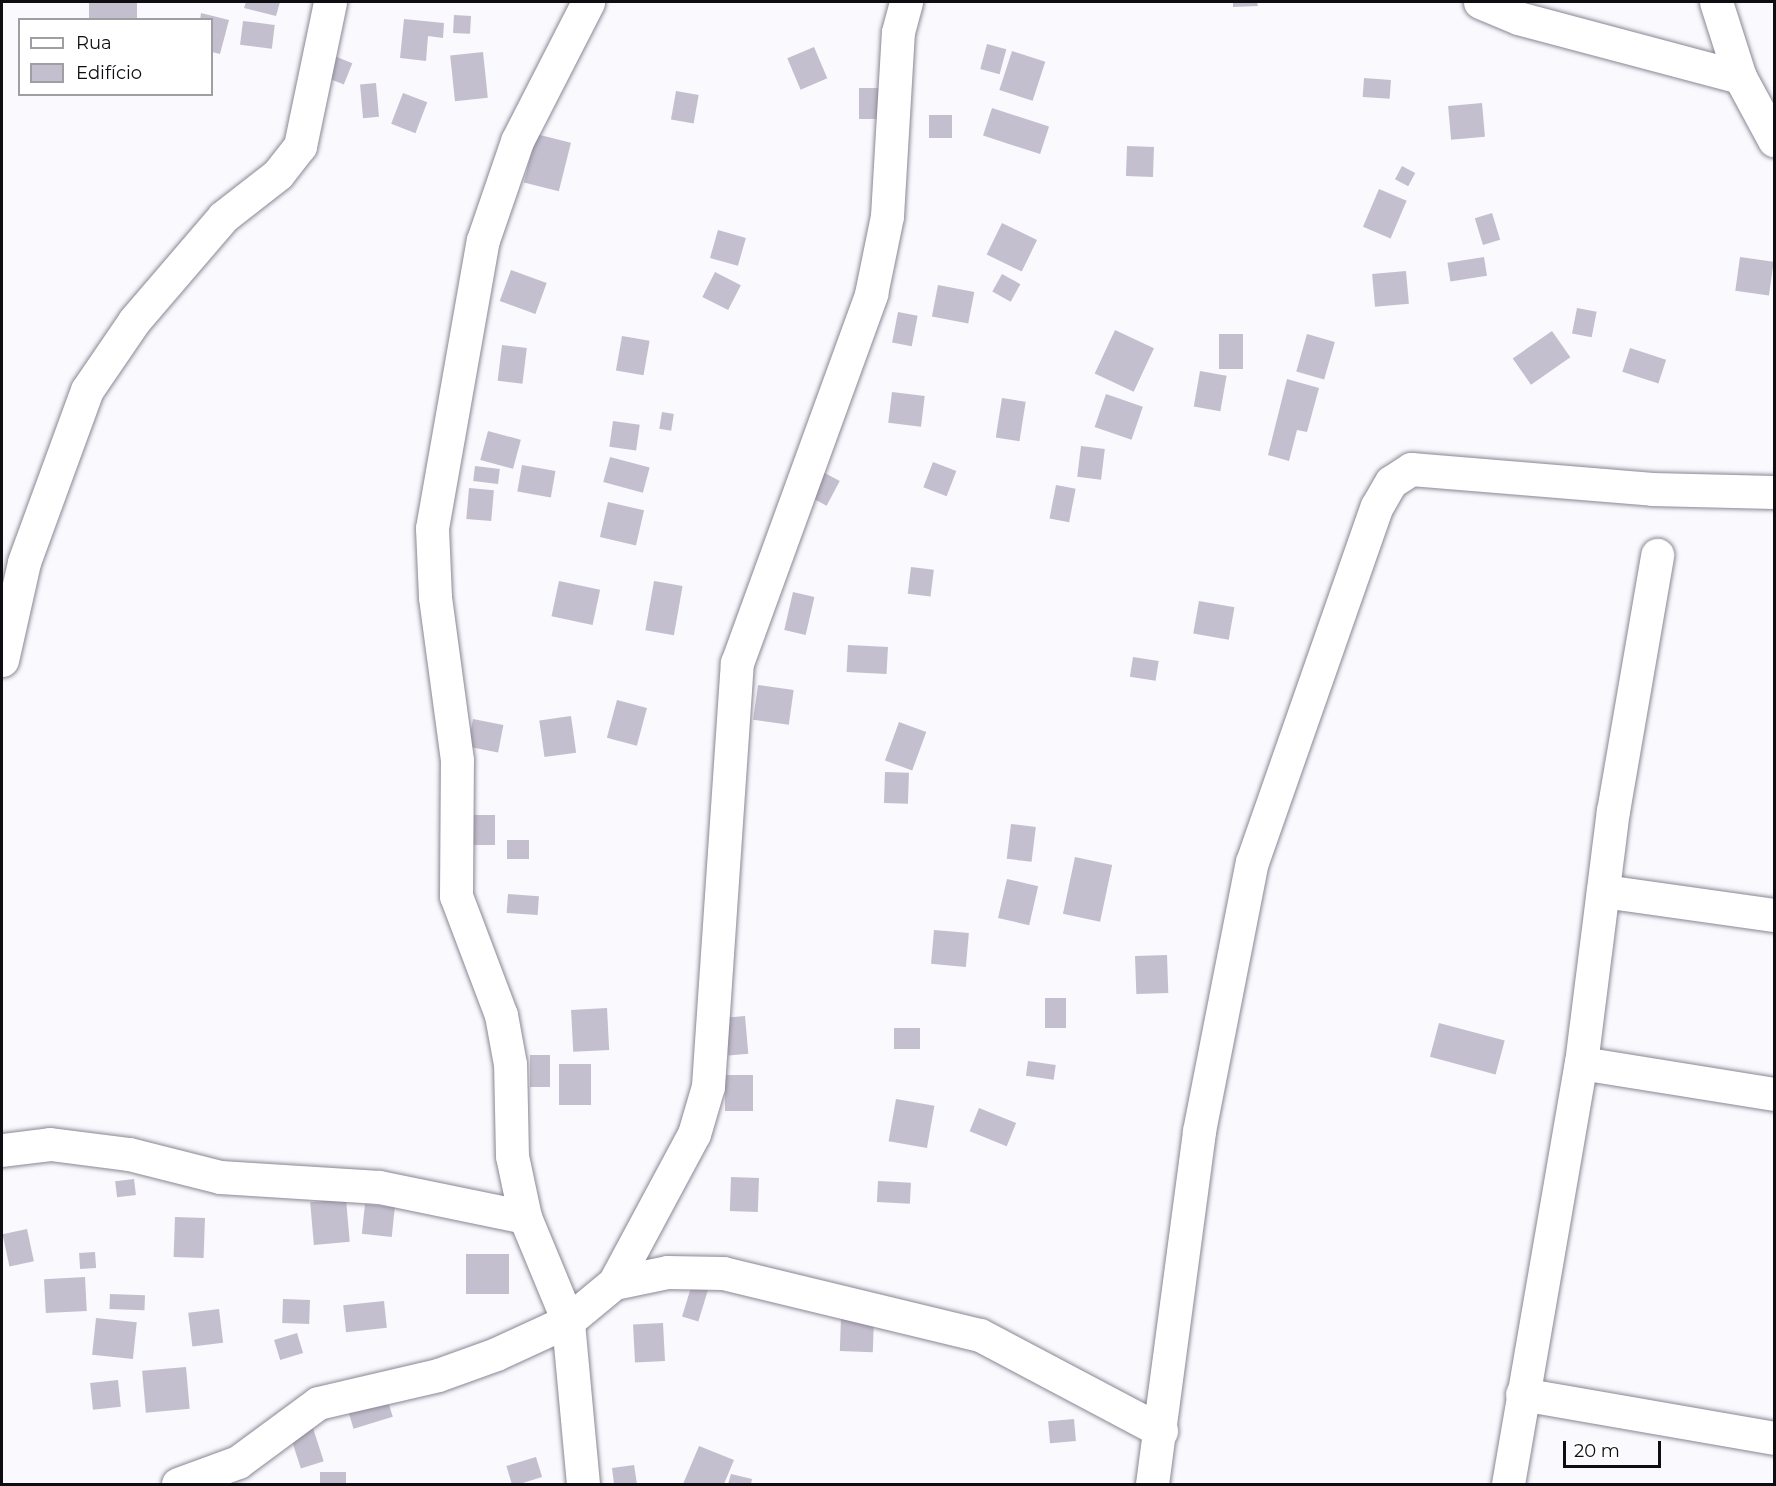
<!DOCTYPE html>
<html>
<head>
<meta charset="utf-8">
<style>
  body { margin:0 }
  #map { position:relative; width:1776px; height:1486px; overflow:hidden; background:#faf9fd; font-family:Montserrat,sans-serif }
  div>[style] { position:absolute }
  [style*='--x'] { left:calc(var(--x)*1px); top:calc(var(--y)*1px); width:calc(var(--w)*1px); rotate:calc(var(--a)*1deg) }
  .building>* { inset:0; background:#c4bfce; transform-origin:0 0 }
  .roads { filter:drop-shadow(0 0 2px #8b8695) drop-shadow(0 0 2px #8b8695) }
  .minor>* { height:33px; margin:-16.5px; padding:0 16.5px; transform-origin:16.5px; border-radius:16.5px; background:#fff }
  span { translate:-50% -50%; white-space:nowrap; text-align:center; line-height:1.15; -webkit-text-stroke:4.5px #fff; paint-order:stroke }
  .frame { position:absolute; inset:0; border:3px solid #0e0d12; pointer-events:none }
  .legend { position:absolute; left:18px; top:18px; width:195px; height:78px; box-sizing:border-box; background:#fff; border:2px solid #9f9ea0; margin:0; padding:8px 10px; list-style:none; font-size:18px; color:#0e0d12 }
  .legend li { display:flex; align-items:center; gap:12px; height:30px }
  .legend b { width:30px; border:2px solid #9f9ea0 }
  .scale { position:absolute; left:1563px; top:1441px; width:98px; height:27px; box-sizing:border-box; border:3px solid #0e0d12; border-top:0; padding-left:8px; font-size:18px; line-height:21px; white-space:nowrap; color:#0e0d12; -webkit-text-stroke:4px #fff; paint-order:stroke }
</style>
</head>
<body>
<div id="map">
  <div class="building">
    <div style="left:89px;top:2px;width:48px;height:18px"></div>
    <div style="clip-path:polygon(246px 2px,280px 2px,276px 16px,244px 8px)"></div>
    <div style="clip-path:polygon(1233px 2px,1257px 2px,1258px 6px,1233px 7px)"></div>
    <div style="clip-path:polygon(201px 13px,229px 20px,220px 54px,212px 52px,212px 20px,200px 20px)"></div>
    <div style="left:454px;top:15px;width:17px;height:18px;rotate:3deg"></div>
    <div style="clip-path:polygon(404px 19px,444px 23px,443px 38px,428px 36px,426px 61px,400px 58px)"></div>
    <div style="left:243px;top:21px;width:32px;height:24px;rotate:7deg"></div>
    <div style="left:987px;top:44px;width:20px;height:26px;rotate:15deg"></div>
    <div style="left:814px;top:47px;width:34px;height:29px;rotate:67deg"></div>
    <div style="left:1012px;top:51px;width:35px;height:41px;rotate:18deg"></div>
    <div style="left:483px;top:52px;width:46px;height:33px;rotate:84deg"></div>
    <div style="left:332px;top:55px;width:22px;height:23px;rotate:22deg"></div>
    <div style="left:1364px;top:78px;width:27px;height:19px;rotate:4deg"></div>
    <div style="left:376px;top:83px;width:34px;height:16px;rotate:85deg"></div>
    <div style="left:859px;top:88px;width:22px;height:31px"></div>
    <div style="left:676px;top:91px;width:23px;height:29px;rotate:10deg"></div>
    <div style="left:403px;top:93px;width:26px;height:33px;rotate:21deg"></div>
    <div style="left:1482px;top:103px;width:34px;height:34px;rotate:85deg"></div>
    <div style="left:992px;top:108px;width:60px;height:29px;rotate:18deg"></div>
    <div style="left:929px;top:115px;width:23px;height:23px"></div>
    <div style="left:536px;top:134px;width:36px;height:50px;rotate:14deg"></div>
    <div style="left:1127px;top:146px;width:27px;height:30px;rotate:2deg"></div>
    <div style="left:1402px;top:166px;width:15px;height:15px;rotate:28deg"></div>
    <div style="left:1379px;top:189px;width:30px;height:41px;rotate:23deg"></div>
    <div style="left:1492px;top:213px;width:28px;height:18px;rotate:73deg"></div>
    <div style="left:1002px;top:223px;width:39px;height:35px;rotate:26deg"></div>
    <div style="left:718px;top:230px;width:29px;height:29px;rotate:16deg"></div>
    <div style="left:1484px;top:257px;width:19px;height:37px;rotate:81deg"></div>
    <div style="left:1740px;top:257px;width:34px;height:34px;rotate:8deg"></div>
    <div style="left:511px;top:270px;width:38px;height:33px;rotate:20deg"></div>
    <div style="left:1406px;top:271px;width:33px;height:34px;rotate:85deg"></div>
    <div style="left:715px;top:272px;width:29px;height:28px;rotate:27deg"></div>
    <div style="left:1002px;top:274px;width:21px;height:20px;rotate:29deg"></div>
    <div style="left:938px;top:285px;width:37px;height:32px;rotate:11deg"></div>
    <div style="left:1577px;top:308px;width:20px;height:26px;rotate:11deg"></div>
    <div style="left:898px;top:312px;width:20px;height:31px;rotate:11deg"></div>
    <div style="left:1115px;top:330px;width:43px;height:48px;rotate:25deg"></div>
    <div style="left:1552px;top:331px;width:32px;height:48px;rotate:55deg"></div>
    <div style="left:1219px;top:334px;width:24px;height:35px"></div>
    <div style="left:1307px;top:334px;width:29px;height:39px;rotate:16deg"></div>
    <div style="left:622px;top:336px;width:28px;height:35px;rotate:10deg"></div>
    <div style="left:502px;top:345px;width:25px;height:36px;rotate:7deg"></div>
    <div style="left:1630px;top:348px;width:38px;height:25px;rotate:18deg"></div>
    <div style="left:1200px;top:371px;width:27px;height:36px;rotate:10deg"></div>
    <div style="clip-path:polygon(1287px 379px,1319px 388px,1307px 432px,1297px 430px,1289px 461px,1268px 455px)"></div>
    <div style="left:892px;top:392px;width:33px;height:31px;rotate:7deg"></div>
    <div style="left:1106px;top:394px;width:39px;height:35px;rotate:19deg"></div>
    <div style="left:1002px;top:398px;width:24px;height:40px;rotate:9deg"></div>
    <div style="left:662px;top:412px;width:12px;height:17px;rotate:9deg"></div>
    <div style="left:613px;top:421px;width:27px;height:26px;rotate:8deg"></div>
    <div style="left:488px;top:431px;width:34px;height:30px;rotate:15deg"></div>
    <div style="left:1081px;top:446px;width:24px;height:31px;rotate:7deg"></div>
    <div style="left:610px;top:457px;width:41px;height:26px;rotate:15deg"></div>
    <div style="left:933px;top:462px;width:25px;height:27px;rotate:21deg"></div>
    <div style="left:522px;top:465px;width:34px;height:27px;rotate:10deg"></div>
    <div style="left:475px;top:466px;width:25px;height:15px;rotate:7deg"></div>
    <div style="left:823px;top:472px;width:19px;height:28px;rotate:28deg"></div>
    <div style="left:1056px;top:485px;width:20px;height:34px;rotate:11deg"></div>
    <div style="left:469px;top:488px;width:25px;height:31px;rotate:5deg"></div>
    <div style="left:608px;top:502px;width:37px;height:36px;rotate:13deg"></div>
    <div style="left:911px;top:567px;width:23px;height:27px;rotate:7deg"></div>
    <div style="left:559px;top:581px;width:42px;height:36px;rotate:12deg"></div>
    <div style="left:654px;top:581px;width:29px;height:50px;rotate:10deg"></div>
    <div style="left:793px;top:592px;width:22px;height:39px;rotate:13deg"></div>
    <div style="left:1199px;top:601px;width:36px;height:33px;rotate:10deg"></div>
    <div style="left:848px;top:645px;width:40px;height:27px;rotate:3deg"></div>
    <div style="left:1133px;top:657px;width:26px;height:20px;rotate:9deg"></div>
    <div style="left:758px;top:685px;width:36px;height:35px;rotate:8deg"></div>
    <div style="left:617px;top:700px;width:31px;height:39px;rotate:15deg"></div>
    <div style="left:571px;top:716px;width:37px;height:32px;rotate:82deg"></div>
    <div style="left:473px;top:719px;width:31px;height:28px;rotate:11deg"></div>
    <div style="left:899px;top:722px;width:29px;height:41px;rotate:20deg"></div>
    <div style="left:885px;top:772px;width:24px;height:31px;rotate:2deg"></div>
    <div style="left:466px;top:815px;width:29px;height:30px"></div>
    <div style="left:1011px;top:824px;width:25px;height:35px;rotate:7deg"></div>
    <div style="left:529px;top:840px;width:19px;height:22px;rotate:90deg"></div>
    <div style="left:1075px;top:857px;width:38px;height:58px;rotate:12deg"></div>
    <div style="left:1007px;top:879px;width:32px;height:40px;rotate:13deg"></div>
    <div style="left:508px;top:894px;width:31px;height:19px;rotate:4deg"></div>
    <div style="left:934px;top:930px;width:35px;height:34px;rotate:5deg"></div>
    <div style="left:1167px;top:955px;width:38px;height:32px;rotate:88deg"></div>
    <div style="left:1045px;top:998px;width:21px;height:30px"></div>
    <div style="left:607px;top:1008px;width:42px;height:36px;rotate:87deg"></div>
    <div style="left:745px;top:1016px;width:38px;height:20px;rotate:85deg"></div>
    <div style="left:1439px;top:1023px;width:68px;height:35px;rotate:15deg"></div>
    <div style="left:894px;top:1028px;width:26px;height:21px"></div>
    <div style="left:530px;top:1055px;width:20px;height:32px"></div>
    <div style="left:1028px;top:1061px;width:28px;height:15px;rotate:8deg"></div>
    <div style="left:559px;top:1064px;width:32px;height:41px"></div>
    <div style="left:725px;top:1075px;width:28px;height:36px"></div>
    <div style="left:896px;top:1099px;width:39px;height:43px;rotate:10deg"></div>
    <div style="left:979px;top:1108px;width:40px;height:25px;rotate:22deg"></div>
    <div style="left:731px;top:1177px;width:28px;height:34px;rotate:2deg"></div>
    <div style="left:134px;top:1179px;width:16px;height:19px;rotate:83deg"></div>
    <div style="left:878px;top:1181px;width:33px;height:21px;rotate:3deg"></div>
    <div style="left:346px;top:1199px;width:43px;height:36px;rotate:85deg"></div>
    <div style="left:365px;top:1204px;width:30px;height:30px;rotate:6deg"></div>
    <div style="left:175px;top:1217px;width:30px;height:40px;rotate:2deg"></div>
    <div style="left:27px;top:1229px;width:33px;height:25px;rotate:78deg"></div>
    <div style="left:95px;top:1252px;width:16px;height:16px;rotate:86deg"></div>
    <div style="left:466px;top:1254px;width:43px;height:40px"></div>
    <div style="left:85px;top:1277px;width:34px;height:41px;rotate:87deg"></div>
    <div style="left:692px;top:1284px;width:17px;height:34px;rotate:17deg"></div>
    <div style="left:110px;top:1294px;width:35px;height:15px;rotate:2deg"></div>
    <div style="left:283px;top:1299px;width:27px;height:24px;rotate:2deg"></div>
    <div style="left:384px;top:1301px;width:27px;height:41px;rotate:84deg"></div>
    <div style="left:219px;top:1309px;width:34px;height:31px;rotate:83deg"></div>
    <div style="left:841px;top:1317px;width:33px;height:34px;rotate:2deg"></div>
    <div style="left:96px;top:1318px;width:41px;height:37px;rotate:6deg"></div>
    <div style="left:663px;top:1323px;width:38px;height:30px;rotate:87deg"></div>
    <div style="left:297px;top:1333px;width:21px;height:24px;rotate:73deg"></div>
    <div style="left:186px;top:1367px;width:42px;height:44px;rotate:85deg"></div>
    <div style="left:118px;top:1380px;width:27px;height:28px;rotate:84deg"></div>
    <div style="left:384px;top:1388px;width:30px;height:41px;rotate:73deg"></div>
    <div style="left:1074px;top:1419px;width:22px;height:26px;rotate:85deg"></div>
    <div style="left:312px;top:1425px;width:38px;height:24px;rotate:72deg"></div>
    <div style="clip-path:polygon(699px 1446px,734px 1460px,724px 1484px,683px 1484px)"></div>
    <div style="left:536px;top:1457px;width:21px;height:31px;rotate:73deg"></div>
    <div style="clip-path:polygon(634px 1465px,637px 1484px,614px 1484px,612px 1468px)"></div>
    <div style="left:320px;top:1472px;width:26px;height:12px"></div>
    <div style="clip-path:polygon(731px 1474px,752px 1479px,751px 1484px,728px 1484px)"></div>
  </div>
  <div class="roads">
    <div class="minor">
      <div style="--x:1480;--y:2;--w:41;--a:22.8"></div>
      <div style="--x:1518;--y:18;--w:230;--a:14.9"></div>
      <div style="--x:1716;--y:2;--w:79;--a:72.3"></div>
      <div style="--x:1740;--y:77;--w:72;--a:61.6"></div>
      <div style="--x:2;--y:660;--w:100;--a:-77.3"></div>
      <div style="--x:24;--y:562;--w:183;--a:-69.9"></div>
      <div style="--x:87;--y:390;--w:83;--a:-55.7"></div>
      <div style="--x:134;--y:321;--w:137;--a:-49.4"></div>
      <div style="--x:223;--y:217;--w:70;--a:-38"></div>
      <div style="--x:278;--y:174;--w:36;--a:-52"></div>
      <div style="--x:300;--y:146;--w:147;--a:-78.2"></div>
      <div style="--x:1603;--y:891;--w:173;--a:8"></div>
      <div style="--x:1581;--y:1063;--w:195;--a:9.1"></div>
      <div style="--x:2;--y:1150;--w:48;--a:-7.1"></div>
      <div style="--x:50;--y:1144;--w:80;--a:7.2"></div>
      <div style="--x:129;--y:1154;--w:94;--a:14.2"></div>
      <div style="--x:220;--y:1177;--w:159;--a:3.6"></div>
      <div style="--x:379;--y:1187;--w:149;--a:11.6"></div>
      <div style="--x:614;--y:1283;--w:169;--a:-61.8"></div>
      <div style="--x:694;--y:1134;--w:50;--a:-73.7"></div>
      <div style="--x:708;--y:1086;--w:424;--a:-86.1"></div>
      <div style="--x:737;--y:663;--w:393;--a:-70"></div>
      <div style="--x:871;--y:294;--w:80;--a:-78.4"></div>
      <div style="--x:887;--y:216;--w:184;--a:-86.6"></div>
      <div style="--x:898;--y:32;--w:31;--a:-75"></div>
      <div style="--x:1522;--y:1394;--w:256;--a:9.9"></div>
      <div style="--x:178;--y:1484;--w:64;--a:-20.1"></div>
      <div style="--x:238;--y:1462;--w:99;--a:-36.4"></div>
      <div style="--x:318;--y:1403;--w:123;--a:-13.1"></div>
      <div style="--x:438;--y:1375;--w:62;--a:-19.9"></div>
      <div style="--x:496;--y:1354;--w:79;--a:-24.6"></div>
      <div style="--x:568;--y:1321;--w:60;--a:-39.6"></div>
      <div style="--x:614;--y:1283;--w:54;--a:-11.7"></div>
      <div style="--x:667;--y:1272;--w:56;--a:1"></div>
      <div style="--x:723;--y:1273;--w:264;--a:13.6"></div>
      <div style="--x:980;--y:1335;--w:205;--a:27.9"></div>
      <div style="--x:583;--y:1484;--w:164;--a:-95.3"></div>
      <div style="--x:568;--y:1321;--w:113;--a:-112.5"></div>
      <div style="--x:525;--y:1217;--w:62;--a:-102"></div>
      <div style="--x:512;--y:1156;--w:92;--a:-91.2"></div>
      <div style="--x:510;--y:1064;--w:50;--a:-100.4"></div>
      <div style="--x:501;--y:1015;--w:127;--a:-110.7"></div>
      <div style="--x:456;--y:896;--w:136;--a:-89.6"></div>
      <div style="--x:457;--y:760;--w:164;--a:-97.7"></div>
      <div style="--x:435;--y:597;--w:69;--a:-92.5"></div>
      <div style="--x:432;--y:528;--w:292;--a:-80"></div>
      <div style="--x:483;--y:240;--w:105;--a:-71"></div>
      <div style="--x:517;--y:141;--w:156;--a:-62.9"></div>
      <div style="--x:1152;--y:1484;--w:356;--a:-82.4"></div>
      <div style="--x:1199;--y:1131;--w:274;--a:-78.9"></div>
      <div style="--x:1252;--y:862;--w:377;--a:-70.7"></div>
      <div style="--x:1377;--y:506;--w:28;--a:-60"></div>
      <div style="--x:1391;--y:482;--w:24;--a:-33"></div>
      <div style="--x:1411;--y:469;--w:242;--a:4.7"></div>
      <div style="--x:1652;--y:489;--w:122;--a:1.4"></div>
      <div style="--x:1508;--y:1484;--w:427;--a:-80.2"></div>
      <div style="--x:1581;--y:1063;--w:254;--a:-82.8"></div>
      <div style="--x:1613;--y:811;--w:260;--a:-80.2"></div>
    </div>
  </div>
  <div class="frame"></div>
  <ul class="legend">
  <li><b style="height:8px;background:#fff"></b>Rua</li>
  <li><b style="height:16px;background:#c4bfce"></b>Edifício</li>
  </ul>
  <div class="scale">20 m</div>
</div>
</body>
</html>
